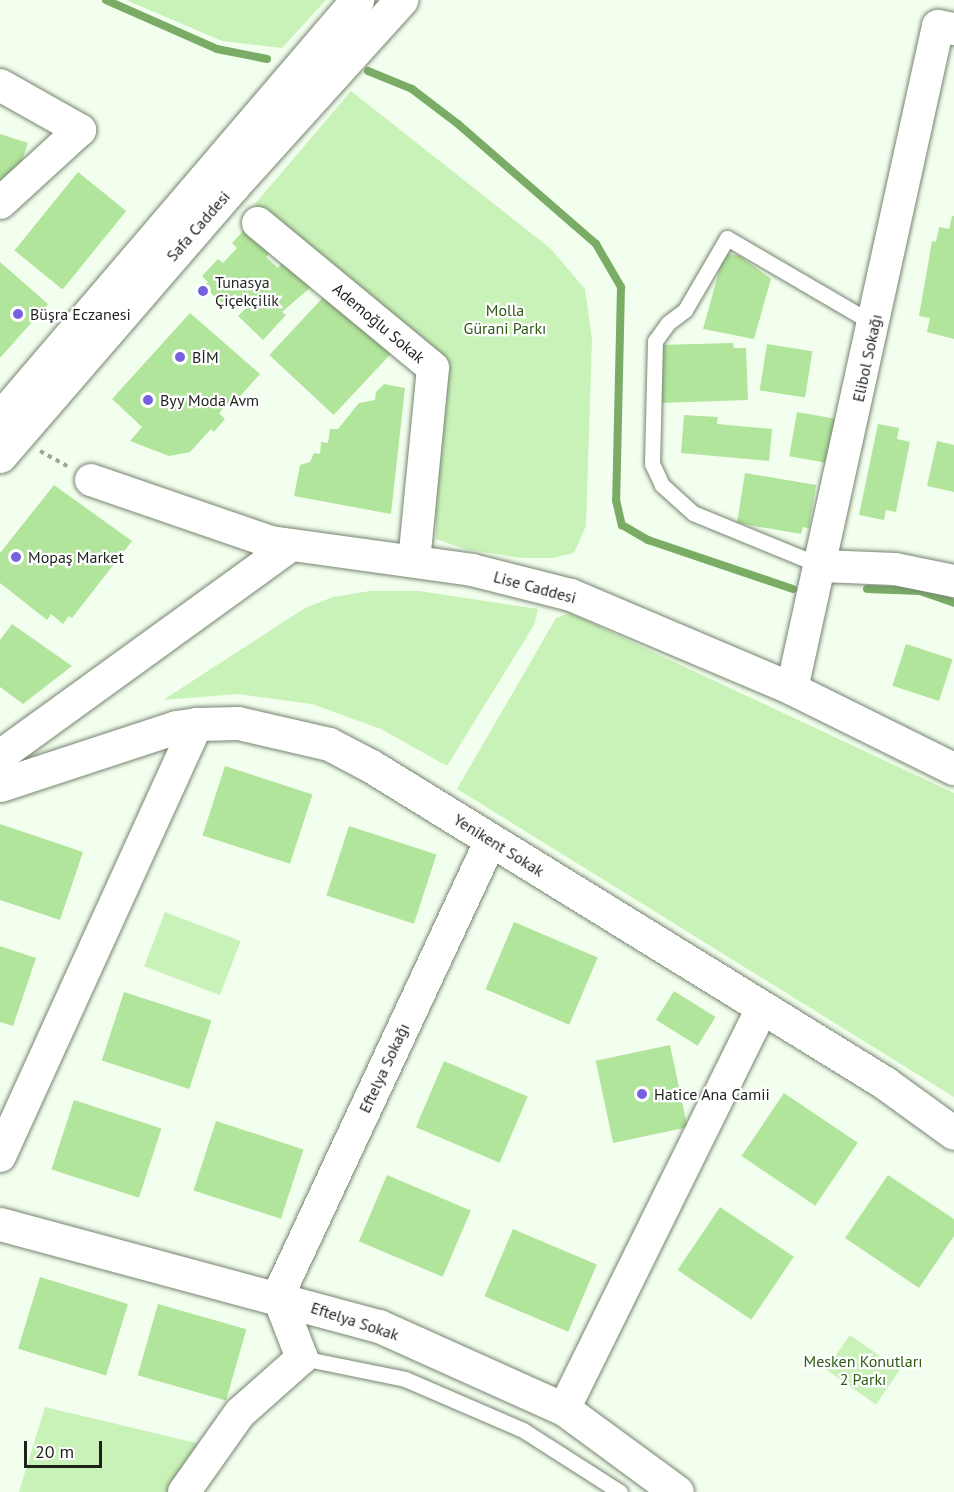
<!DOCTYPE html>
<html>
<head>
<meta charset="utf-8">
<style>
  body { margin:0 }
  #map { position:relative; width:954px; height:1492px; overflow:hidden; background:#f3ffee; font-family:"PT Sans",sans-serif }
  div>[style] { position:absolute }
  [style*='--x'] { left:calc(var(--x)*1px); top:calc(var(--y)*1px); width:calc(var(--w)*1px); rotate:calc(var(--a)*1deg) }
  .green>* { inset:0; background:#c9f2b8; transform-origin:0 0 }
  .stream>* { height:8px; margin:-4px; padding:0 4px; transform-origin:4px; border-radius:4px; background:#7aac65 }
  .building>* { inset:0; background:#b1e59b; transform-origin:0 0 }
  .path>* { height:4px; margin-top:-2px; transform-origin:0; background:repeating-linear-gradient(90deg,#9ba598 0 4.5px,transparent 0 9px) }
  .roads { filter:drop-shadow(0 0 2px #768471) drop-shadow(0 0 2px #768471) }
  .lane>* { height:15px; margin:-7.5px; padding:0 7.5px; transform-origin:7.5px; border-radius:7.5px; background:#fff }
  .street>* { height:32px; margin:-16px; padding:0 16px; transform-origin:16px; border-radius:16px; background:#fff }
  .secondary>* { height:33px; margin:-16.5px; padding:0 16.5px; transform-origin:16.5px; border-radius:16.5px; background:#fff }
  .primary>* { height:33px; margin:-16.5px; padding:0 16.5px; transform-origin:16.5px; border-radius:16.5px; background:#fff }
  .dots>* { width:16px; height:16px; translate:-50% -50%; box-sizing:border-box; border:3px solid #fff; border-radius:50% }
  span { translate:-50% -50%; white-space:nowrap; text-align:center; line-height:1.15; -webkit-text-stroke:4.5px #fff; paint-order:stroke }
  .street-label { font-size:16px; color:#1d231b }
  .poi-label { font-size:16px; color:#1d231b }
  .left { translate:0 -50%; text-align:left }
  .park-label { font-size:16px; color:#2d5b12 }
  .scale { position:absolute; left:24px; top:1441px; width:78px; height:27px; box-sizing:border-box; border:3px solid #1d231b; border-top:0; padding-left:8px; font-size:18px; line-height:21px; white-space:nowrap; color:#1d231b; -webkit-text-stroke:4px #fff; paint-order:stroke }
</style>
</head>
<body>
<div id="map">
  <div class="green">
    <div style="clip-path:polygon(126px 0,326px 0,282px 48px,222px 41px)"></div>
    <div style="clip-path:polygon(351px 91px,551px 249px,585px 289px,592px 340px,586px 526px,574px 553px,552px 558px,521px 558px,465px 549px,436px 539px,437px 395px,375px 306px,254px 205px)"></div>
    <div style="clip-path:polygon(370px 591px,419px 591px,538px 609px,534px 625px,447px 766px,381px 729px,312px 704px,238px 694px,163px 700px,305px 608px,333px 597px)"></div>
    <div style="clip-path:polygon(570px 613px,954px 793px,954px 1097px,457px 789px,556px 618px)"></div>
    <div style="left:165px;top:912px;width:81px;height:58px;rotate:21deg"></div>
    <div style="left:850px;top:1335px;width:61px;height:42px;rotate:35deg"></div>
    <div style="clip-path:polygon(45px 1407px,209px 1446px,175px 1492px,19px 1492px)"></div>
  </div>
  <div class="stream">
    <div style="--x:106;--y:0;--w:121;--a:23.8"></div>
    <div style="--x:217;--y:49;--w:51;--a:11.3"></div>
    <div style="--x:368;--y:71;--w:48;--a:22.2"></div>
    <div style="--x:412;--y:89;--w:58;--a:37.3"></div>
    <div style="--x:458;--y:124;--w:183;--a:41"></div>
    <div style="--x:596;--y:244;--w:50;--a:59.8"></div>
    <div style="--x:621;--y:287;--w:213;--a:91.3"></div>
    <div style="--x:616;--y:500;--w:26;--a:77"></div>
    <div style="--x:622;--y:525;--w:30;--a:30"></div>
    <div style="--x:648;--y:540;--w:153;--a:18.7"></div>
    <div style="--x:867;--y:589;--w:53;--a:2.2"></div>
    <div style="--x:920;--y:591;--w:36;--a:19"></div>
  </div>
  <div class="building">
    <div style="clip-path:polygon(0 134px,28px 143px,16px 178px,8px 175px,3px 187px,0 186px)"></div>
    <div style="left:78px;top:172px;width:62px;height:101px;rotate:39deg"></div>
    <div style="clip-path:polygon(952px 216px,954px 216px,954px 339px,927px 332px,930px 318px,919px 316px,932px 241px,936px 242px,939px 227px,949px 229px)"></div>
    <div style="clip-path:polygon(245px 229px,276px 247px,266px 257px,278px 268px,288px 256px,311px 287px,282px 312px,286px 315px,263px 340px,238px 316px,248px 306px,235px 294px,224px 305px,203px 286px,208px 282px,202px 276px,218px 259px,223px 263px,237px 248px,232px 243px)"></div>
    <div style="clip-path:polygon(724px 253px,740px 256px,771px 279px,754px 339px,703px 329px)"></div>
    <div style="clip-path:polygon(0 262px,48px 304px,0 358px)"></div>
    <div style="left:330px;top:290px;width:88px;height:89px;rotate:43deg"></div>
    <div style="clip-path:polygon(190px 313px,260px 374px,235px 402px,232px 399px,219px 413px,225px 419px,214px 432px,211px 429px,190px 452px,169px 456px,130px 441px,142px 427px,112px 399px)"></div>
    <div style="clip-path:polygon(733px 343px,734px 348px,746px 348px,748px 400px,661px 403px,658px 345px)"></div>
    <div style="left:767px;top:344px;width:46px;height:47px;rotate:9deg"></div>
    <div style="clip-path:polygon(384px 384px,405px 388px,391px 514px,294px 496px,300px 465px,310px 462px,314px 453px,320px 454px,321px 442px,328px 443px,330px 429px,338px 429px,359px 403px,375px 400px,376px 392px)"></div>
    <div style="left:797px;top:412px;width:46px;height:45px;rotate:10deg"></div>
    <div style="clip-path:polygon(684px 415px,718px 417px,717px 424px,772px 429px,769px 461px,681px 453px)"></div>
    <div style="clip-path:polygon(878px 424px,899px 428px,897px 439px,910px 442px,896px 512px,886px 510px,884px 520px,859px 515px)"></div>
    <div style="clip-path:polygon(937px 441px,954px 445px,954px 492px,927px 486px)"></div>
    <div style="clip-path:polygon(745px 473px,816px 485px,809px 528px,803px 527px,801px 534px,737px 523px)"></div>
    <div style="clip-path:polygon(54px 485px,132px 541px,72px 618px,69px 616px,63px 624px,51px 614px,47px 620px,0 583px,0 553px)"></div>
    <div style="clip-path:polygon(12px 624px,72px 666px,23px 704px,0 687px,0 640px)"></div>
    <div style="left:906px;top:644px;width:49px;height:44px;rotate:18deg"></div>
    <div style="left:225px;top:766px;width:92px;height:73px;rotate:18deg"></div>
    <div style="clip-path:polygon(0 824px,83px 852px,60px 920px,0 900px)"></div>
    <div style="left:349px;top:826px;width:92px;height:73px;rotate:18deg"></div>
    <div style="left:514px;top:922px;width:91px;height:73px;rotate:23deg"></div>
    <div style="clip-path:polygon(0 946px,36px 958px,13px 1026px,0 1022px)"></div>
    <div style="left:674px;top:991px;width:49px;height:34px;rotate:32deg"></div>
    <div style="left:124px;top:992px;width:92px;height:72px;rotate:18deg"></div>
    <div style="left:670px;top:1045px;width:84px;height:76px;rotate:78deg"></div>
    <div style="left:444px;top:1061px;width:91px;height:72px;rotate:23deg"></div>
    <div style="left:784px;top:1093px;width:89px;height:76px;rotate:34deg"></div>
    <div style="left:74px;top:1100px;width:92px;height:73px;rotate:18deg"></div>
    <div style="left:216px;top:1121px;width:92px;height:73px;rotate:18deg"></div>
    <div style="left:387px;top:1175px;width:91px;height:72px;rotate:23deg"></div>
    <div style="clip-path:polygon(888px 1175px,954px 1219px,954px 1236px,919px 1288px,845px 1238px)"></div>
    <div style="left:720px;top:1207px;width:89px;height:76px;rotate:34deg"></div>
    <div style="left:513px;top:1229px;width:91px;height:73px;rotate:23deg"></div>
    <div style="left:40px;top:1277px;width:92px;height:75px;rotate:17deg"></div>
    <div style="left:158px;top:1304px;width:92px;height:74px;rotate:16deg"></div>
  </div>
  <div class="path">
    <div style="--x:40;--y:451;--w:31;--a:29"></div>
  </div>
  <div class="roads">
    <div class="lane">
      <div style="--x:822;--y:566;--w:139;--a:-157.7"></div>
      <div style="--x:693;--y:513;--w:42;--a:-137.9"></div>
      <div style="--x:662;--y:485;--w:23;--a:-115"></div>
      <div style="--x:652;--y:464;--w:123;--a:-88.6"></div>
      <div style="--x:655;--y:341;--w:22;--a:-54"></div>
      <div style="--x:668;--y:323;--w:21;--a:-37"></div>
      <div style="--x:685;--y:310;--w:83;--a:-59.7"></div>
      <div style="--x:727;--y:238;--w:170;--a:30.3"></div>
      <div style="--x:302;--y:1358;--w:105;--a:11.5"></div>
      <div style="--x:405;--y:1379;--w:129;--a:23.4"></div>
      <div style="--x:523;--y:1430;--w:115;--a:32.6"></div>
    </div>
    <div class="street">
      <div style="--x:0;--y:85;--w:92;--a:29.4"></div>
      <div style="--x:80;--y:130;--w:108;--a:137.6"></div>
      <div style="--x:258;--y:223;--w:227;--a:39.6"></div>
      <div style="--x:433;--y:368;--w:194;--a:95.6"></div>
      <div style="--x:91;--y:480;--w:190;--a:19"></div>
      <div style="--x:271;--y:542;--w:203;--a:7.9"></div>
      <div style="--x:472;--y:570;--w:102;--a:14.2"></div>
      <div style="--x:571;--y:595;--w:240;--a:23"></div>
      <div style="--x:792;--y:689;--w:181;--a:26.3"></div>
      <div style="--x:822;--y:566;--w:73;--a:2.4"></div>
      <div style="--x:895;--y:569;--w:60;--a:11.5"></div>
      <div style="--x:792;--y:689;--w:679;--a:-77.58"></div>
      <div style="--x:938;--y:26;--w:16;--a:11"></div>
      <div style="--x:0;--y:756;--w:359;--a:-35.9"></div>
      <div style="--x:0;--y:1156;--w:475;--a:-65.5"></div>
      <div style="--x:564;--y:1409;--w:447;--a:-63.7"></div>
      <div style="--x:184;--y:1492;--w:97;--a:-54.7"></div>
      <div style="--x:240;--y:1413;--w:83;--a:-41.6"></div>
      <div style="--x:302;--y:1358;--w:66;--a:-111.2"></div>
      <div style="--x:278;--y:1296;--w:503;--a:-64.96"></div>
    </div>
    <div class="secondary">
      <div style="--x:0;--y:785;--w:185;--a:-18.2"></div>
      <div style="--x:176;--y:727;--w:21;--a:-8"></div>
      <div style="--x:197;--y:724;--w:41;--a:-1.4"></div>
      <div style="--x:238;--y:723;--w:93;--a:13"></div>
      <div style="--x:329;--y:744;--w:47;--a:27.6"></div>
      <div style="--x:371;--y:766;--w:604;--a:31.66"></div>
      <div style="--x:885;--y:1083;--w:85;--a:35.9"></div>
      <div style="--x:0;--y:1224;--w:392;--a:15.1"></div>
      <div style="--x:379;--y:1326;--w:203;--a:24.2"></div>
      <div style="--x:564;--y:1409;--w:140;--a:36.3"></div>
    </div>
    <div class="primary">
      <div style="--x:0;--y:418;--w:550;--a:-49.5"></div>
      <div style="--x:0;--y:456;--w:357;--a:-49.2"></div>
      <div style="--x:233;--y:186;--w:251;--a:-47.9"></div>
    </div>
  </div>
  <div class="dots">
    <div style="left:203px;top:291px;background:#7562dc"></div>
    <div style="left:18px;top:314px;background:#7562dc"></div>
    <div style="left:180px;top:357px;background:#7562dc"></div>
    <div style="left:148px;top:400px;background:#7562dc"></div>
    <div style="left:16px;top:557px;background:#7562dc"></div>
    <div style="left:642px;top:1094px;background:#7562dc"></div>
  </div>
  <div class="street-label">
    <span style="left:198px;top:226px;rotate:-49deg">Safa Caddesi</span>
    <span style="left:379px;top:323px;rotate:40deg">Ademoğlu Sokak</span>
    <span style="left:867px;top:358px;rotate:-78deg">Elibol Sokağı</span>
    <span style="left:535px;top:587px;rotate:15deg">Lise Caddesi</span>
    <span style="left:499px;top:845px;rotate:32deg">Yenikent Sokak</span>
    <span style="left:384px;top:1068px;rotate:-65deg">Eftelya Sokağı</span>
    <span style="left:355px;top:1321px;rotate:18deg">Eftelya Sokak</span>
  </div>
  <div class="poi-label">
    <span class="left" style="left:215px;top:291px">Tunasya<br>Çiçekçilik</span>
    <span class="left" style="left:30px;top:314px">Büşra Eczanesi</span>
    <span class="left" style="left:192px;top:357px">BİM</span>
    <span class="left" style="left:160px;top:400px">Byy Moda Avm</span>
    <span class="left" style="left:28px;top:557px">Mopaş Market</span>
    <span class="left" style="left:654px;top:1094px">Hatice Ana Camii</span>
  </div>
  <div class="park-label">
    <span style="left:505px;top:319px">Molla<br>Gürani Parkı</span>
    <span style="left:863px;top:1370px">Mesken Konutları<br>2 Parkı</span>
  </div>
  <div class="scale">20 m</div>
</div>
</body>
</html>
